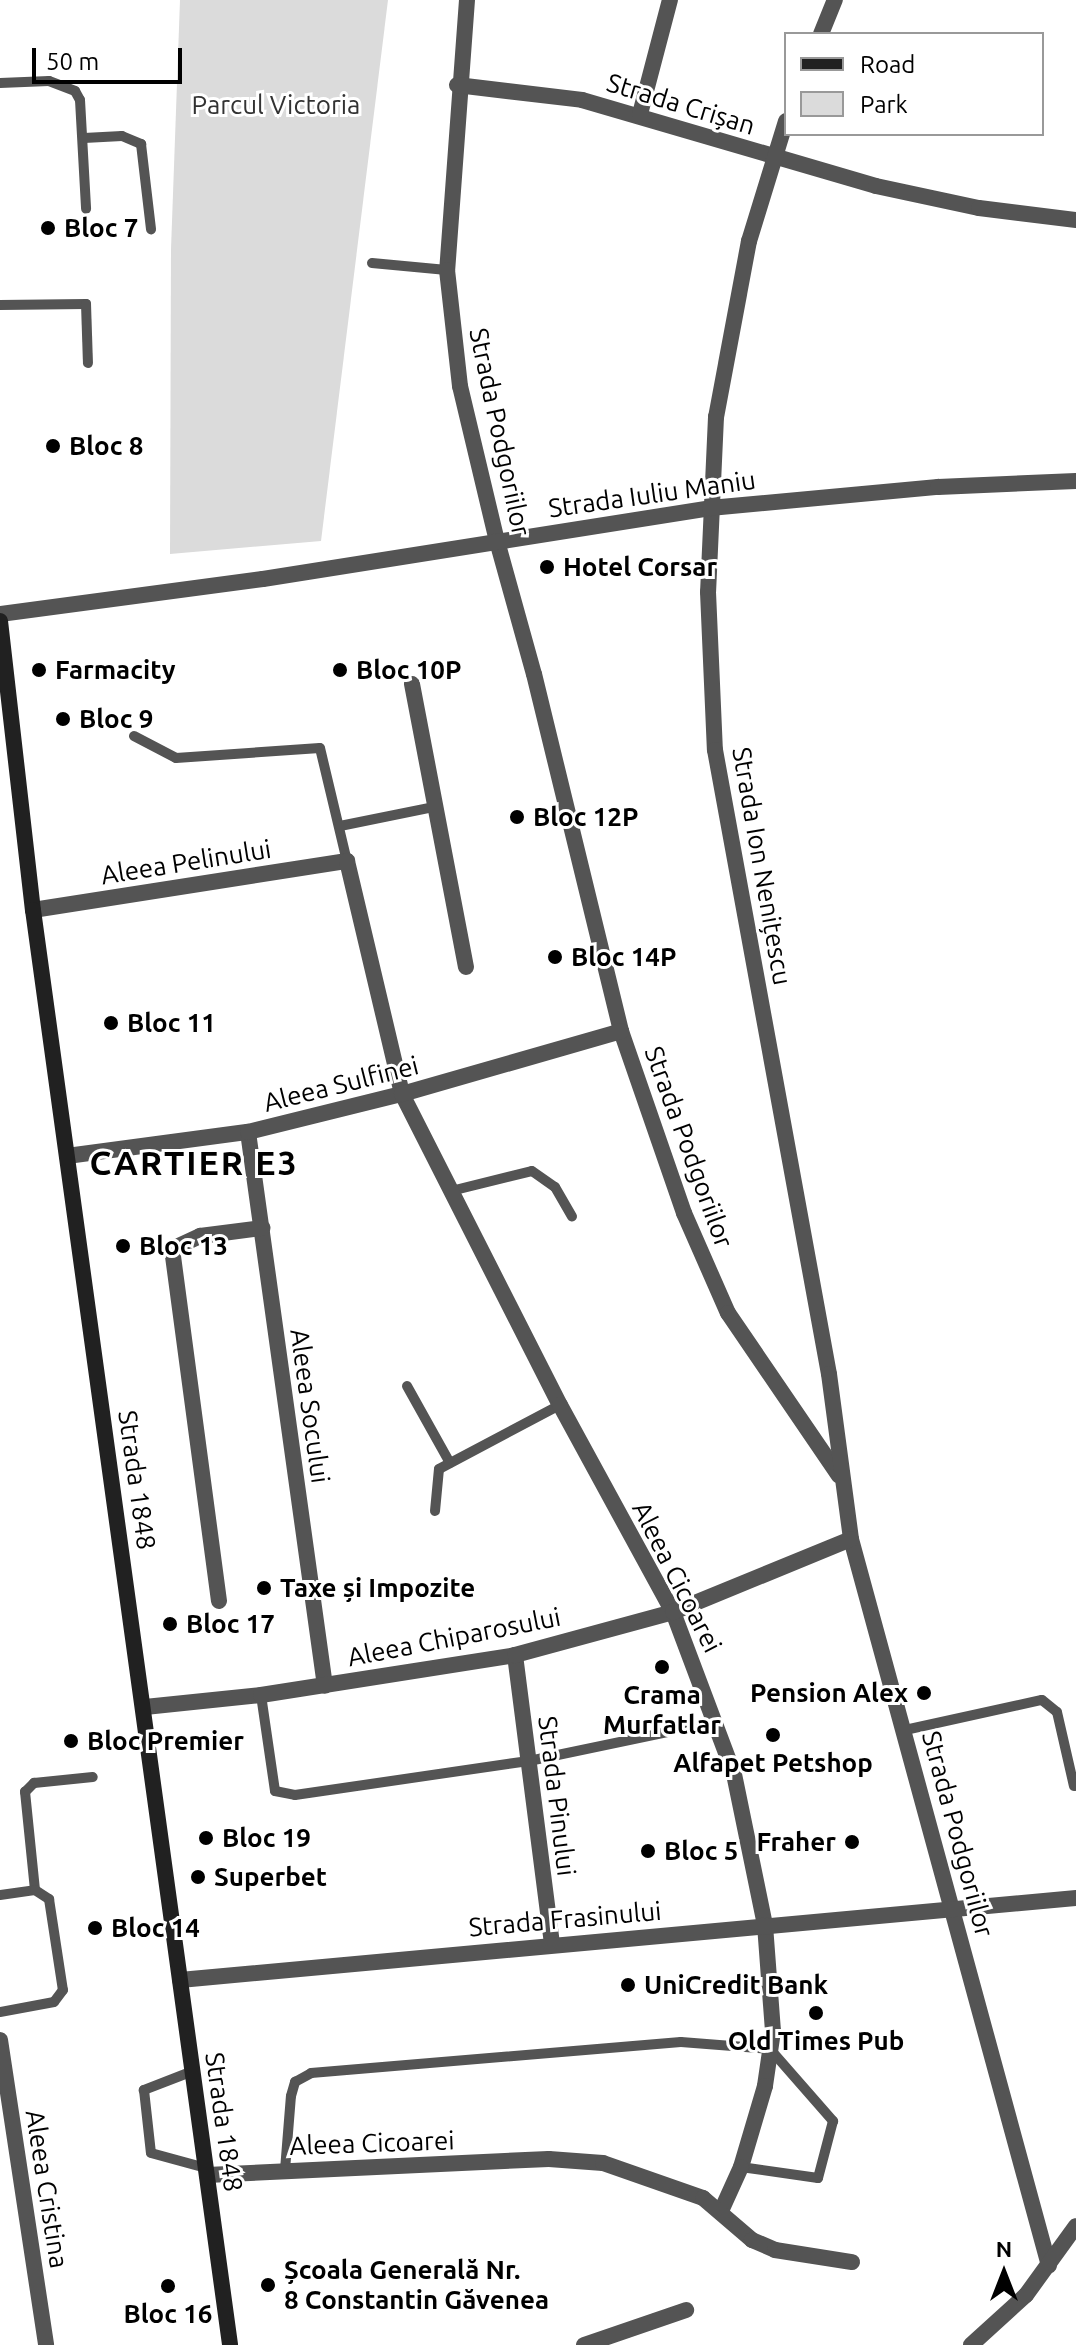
<!DOCTYPE html>
<html>
<head>
<meta charset="utf-8">
<style>
  body { margin:0 }
  #map { position:relative; width:1076px; height:2345px; overflow:hidden; background:#fff; font-family:Ubuntu,sans-serif }
  div>[style] { position:absolute }
  [style*='--x'] { left:calc(var(--x)*1px); top:calc(var(--y)*1px); width:calc(var(--w)*1px); rotate:calc(var(--a)*1deg) }
  .green>* { inset:0; background:#dbdbdb }
  .lane>* { height:10px; margin:-5px; padding:0 5px; transform-origin:5px; border-radius:5px; background:#545454 }
  .street>* { height:16px; margin:-8px; padding:0 8px; transform-origin:8px; border-radius:8px; background:#545454 }
  .secondary>* { height:16px; margin:-8px; padding:0 8px; transform-origin:8px; border-radius:8px; background:#212121 }
  .dots>* { width:22px; height:22px; translate:-50% -50%; box-sizing:border-box; border:4px solid #fff; border-radius:50% }
  span { translate:-50% -50%; white-space:nowrap; text-align:center; line-height:1.15; -webkit-text-stroke:6px #fff; paint-order:stroke }
  .street-label { font-size:26px; color:#000 }
  .park-label { font-size:26px; color:#323232 }
  .poi-label { font-size:26px; color:#000; font-weight:700 }
  .left { translate:0 -50%; text-align:left }
  .right { translate:-100% -50%; text-align:right }
  .district-label { font-size:34px; color:#000; font-weight:700; letter-spacing:2px }
  .legend { position:absolute; left:784px; top:32px; width:260px; height:104px; box-sizing:border-box; background:#fff; border:2px solid #999; margin:0; padding:10px 14px; list-style:none; font-size:24px; color:#000 }
  .legend li { display:flex; align-items:center; gap:16px; height:40px }
  .legend b { width:40px; border:2px solid #999 }
  .north { position:absolute; left:964px; top:2233px; width:80px; height:80px; -webkit-text-stroke:6px #fff; paint-order:stroke; rotate:0deg; font-size:22px; font-weight:700; line-height:32px; text-align:center; color:#000 }
  .north::after { content:''; display:block; margin:auto; width:28px; height:36px; background:#000; clip-path:polygon(50% 0,100% 100%,50% 72%,0 100%) }
  .scale { position:absolute; left:32px; top:48px; width:150px; height:36px; box-sizing:border-box; border:4px solid #000; border-top:0; padding-left:10px; font-size:24px; line-height:28px; white-space:nowrap; color:#000; -webkit-text-stroke:6px #fff; paint-order:stroke }
</style>
</head>
<body>
<div id="map">
  <div class="green">
    <div style="clip-path:polygon(180px 0,388px 0,321px 541px,170px 554px,171px 249px)"></div>
  </div>
  <div class="lane">
    <div style="--x:0;--y:83;--w:49;--a:-2.3"></div>
    <div style="--x:49;--y:81;--w:28;--a:21"></div>
    <div style="--x:75;--y:91;--w:10;--a:61"></div>
    <div style="--x:80;--y:100;--w:109;--a:86.8"></div>
    <div style="--x:84;--y:138;--w:38;--a:-3"></div>
    <div style="--x:122;--y:136;--w:21;--a:23"></div>
    <div style="--x:141;--y:144;--w:86;--a:83.3"></div>
    <div style="--x:372;--y:263;--w:75;--a:5.3"></div>
    <div style="--x:0;--y:305;--w:86;--a:-0.7"></div>
    <div style="--x:86;--y:304;--w:59;--a:88.1"></div>
    <div style="--x:134;--y:736;--w:47;--a:27.6"></div>
    <div style="--x:176;--y:758;--w:144;--a:-4"></div>
    <div style="--x:320;--y:748;--w:116;--a:76.6"></div>
    <div style="--x:340;--y:826;--w:95;--a:-11.5"></div>
    <div style="--x:451;--y:1191;--w:83;--a:-13.9"></div>
    <div style="--x:532;--y:1171;--w:28;--a:35"></div>
    <div style="--x:555;--y:1187;--w:34;--a:60"></div>
    <div style="--x:407;--y:1386;--w:88;--a:60.8"></div>
    <div style="--x:435;--y:1511;--w:42;--a:-84.6"></div>
    <div style="--x:439;--y:1469;--w:137;--a:-27.9"></div>
    <div style="--x:261;--y:1695;--w:97;--a:81.7"></div>
    <div style="--x:275;--y:1791;--w:20;--a:11"></div>
    <div style="--x:295;--y:1795;--w:236;--a:-8.3"></div>
    <div style="--x:529;--y:1761;--w:190;--a:-11.8"></div>
    <div style="--x:905;--y:1730;--w:140;--a:-12.4"></div>
    <div style="--x:1042;--y:1700;--w:19;--a:39"></div>
    <div style="--x:1057;--y:1712;--w:76;--a:77.1"></div>
    <div style="--x:35;--y:1890;--w:99;--a:-95.8"></div>
    <div style="--x:25;--y:1792;--w:13;--a:-45"></div>
    <div style="--x:34;--y:1783;--w:59;--a:-5.8"></div>
    <div style="--x:0;--y:1895;--w:35;--a:-8"></div>
    <div style="--x:35;--y:1890;--w:17;--a:33"></div>
    <div style="--x:49;--y:1899;--w:92;--a:81.3"></div>
    <div style="--x:63;--y:1990;--w:15;--a:127"></div>
    <div style="--x:54;--y:2002;--w:55;--a:169.5"></div>
    <div style="--x:193;--y:2071;--w:53;--a:158.8"></div>
    <div style="--x:144;--y:2090;--w:63;--a:83.7"></div>
    <div style="--x:151;--y:2153;--w:57;--a:15.3"></div>
    <div style="--x:285;--y:2170;--w:74;--a:-85.4"></div>
    <div style="--x:291;--y:2096;--w:15;--a:-74"></div>
    <div style="--x:295;--y:2082;--w:18;--a:-29"></div>
    <div style="--x:311;--y:2073;--w:371;--a:-4.8"></div>
    <div style="--x:681;--y:2042;--w:89;--a:4.5"></div>
    <div style="--x:770;--y:2049;--w:96;--a:48.8"></div>
    <div style="--x:833;--y:2121;--w:59;--a:104.7"></div>
    <div style="--x:818;--y:2178;--w:78;--a:-171.9"></div>
  </div>
  <div class="street">
    <div style="--x:467;--y:0;--w:271;--a:94.2"></div>
    <div style="--x:447;--y:270;--w:117;--a:83.6"></div>
    <div style="--x:460;--y:386;--w:159;--a:76.6"></div>
    <div style="--x:497;--y:541;--w:138;--a:74.5"></div>
    <div style="--x:534;--y:674;--w:367;--a:76.3"></div>
    <div style="--x:621;--y:1031;--w:193;--a:70.9"></div>
    <div style="--x:684;--y:1213;--w:109;--a:66.3"></div>
    <div style="--x:728;--y:1313;--w:197;--a:55.7"></div>
    <div style="--x:821;--y:34;--w:37;--a:-68"></div>
    <div style="--x:457;--y:85;--w:126;--a:6.8"></div>
    <div style="--x:582;--y:100;--w:306;--a:16.3"></div>
    <div style="--x:876;--y:186;--w:105;--a:12.1"></div>
    <div style="--x:979;--y:208;--w:98;--a:7.1"></div>
    <div style="--x:640;--y:114;--w:118;--a:-75.3"></div>
    <div style="--x:786;--y:121;--w:126;--a:107.1"></div>
    <div style="--x:749;--y:241;--w:179;--a:100.6"></div>
    <div style="--x:716;--y:417;--w:175;--a:92.6"></div>
    <div style="--x:708;--y:592;--w:158;--a:87.5"></div>
    <div style="--x:715;--y:750;--w:634;--a:79.65"></div>
    <div style="--x:829;--y:1374;--w:166;--a:82.4"></div>
    <div style="--x:851;--y:1539;--w:753;--a:74.76"></div>
    <div style="--x:0;--y:614;--w:265;--a:-7.6"></div>
    <div style="--x:263;--y:579;--w:453;--a:-9"></div>
    <div style="--x:710;--y:508;--w:229;--a:-5.3"></div>
    <div style="--x:938;--y:487;--w:138;--a:-2.5"></div>
    <div style="--x:412;--y:684;--w:288;--a:79.2"></div>
    <div style="--x:33;--y:910;--w:318;--a:-8.9"></div>
    <div style="--x:347;--y:861;--w:239;--a:76.7"></div>
    <div style="--x:402;--y:1094;--w:349;--a:63.1"></div>
    <div style="--x:560;--y:1405;--w:236;--a:61.4"></div>
    <div style="--x:673;--y:1612;--w:173;--a:69.4"></div>
    <div style="--x:734;--y:1774;--w:154;--a:78.4"></div>
    <div style="--x:765;--y:1925;--w:106;--a:85.7"></div>
    <div style="--x:773;--y:2031;--w:56;--a:98.3"></div>
    <div style="--x:765;--y:2086;--w:84;--a:106.5"></div>
    <div style="--x:741;--y:2167;--w:48;--a:114.4"></div>
    <div style="--x:248;--y:1132;--w:559;--a:82.09"></div>
    <div style="--x:67;--y:1156;--w:183;--a:-7.6"></div>
    <div style="--x:248;--y:1132;--w:159;--a:-13.9"></div>
    <div style="--x:402;--y:1094;--w:228;--a:-16"></div>
    <div style="--x:219;--y:1601;--w:355;--a:-97.6"></div>
    <div style="--x:172;--y:1249;--w:31;--a:-25"></div>
    <div style="--x:200;--y:1236;--w:63;--a:-7.4"></div>
    <div style="--x:515;--y:1655;--w:290;--a:82.7"></div>
    <div style="--x:145;--y:1707;--w:117;--a:-5.9"></div>
    <div style="--x:261;--y:1695;--w:257;--a:-8.9"></div>
    <div style="--x:515;--y:1655;--w:164;--a:-15.2"></div>
    <div style="--x:673;--y:1612;--w:192;--a:-22.3"></div>
    <div style="--x:180;--y:1980;--w:900;--a:-5.23"></div>
    <div style="--x:0;--y:2040;--w:308;--a:81.4"></div>
    <div style="--x:207;--y:2175;--w:342;--a:-2.7"></div>
    <div style="--x:549;--y:2159;--w:54;--a:4.2"></div>
    <div style="--x:603;--y:2163;--w:106;--a:19.3"></div>
    <div style="--x:703;--y:2198;--w:65;--a:40.6"></div>
    <div style="--x:752;--y:2240;--w:25;--a:23"></div>
    <div style="--x:775;--y:2250;--w:78;--a:8.9"></div>
    <div style="--x:584;--y:2345;--w:108;--a:-18.9"></div>
    <div style="--x:971;--y:2345;--w:74;--a:-42.3"></div>
    <div style="--x:1026;--y:2295;--w:85;--a:-54.1"></div>
  </div>
  <div class="secondary">
    <div style="--x:0;--y:621;--w:291;--a:83.5"></div>
    <div style="--x:33;--y:910;--w:1448;--a:82.18"></div>
  </div>
  <div class="dots">
    <div style="left:48px;top:228px;background:#000"></div>
    <div style="left:53px;top:446px;background:#000"></div>
    <div style="left:547px;top:567px;background:#000"></div>
    <div style="left:39px;top:670px;background:#000"></div>
    <div style="left:340px;top:670px;background:#000"></div>
    <div style="left:63px;top:719px;background:#000"></div>
    <div style="left:517px;top:817px;background:#000"></div>
    <div style="left:555px;top:957px;background:#000"></div>
    <div style="left:111px;top:1023px;background:#000"></div>
    <div style="left:123px;top:1246px;background:#000"></div>
    <div style="left:264px;top:1588px;background:#000"></div>
    <div style="left:170px;top:1624px;background:#000"></div>
    <div style="left:662px;top:1667px;background:#000"></div>
    <div style="left:924px;top:1693px;background:#000"></div>
    <div style="left:773px;top:1735px;background:#000"></div>
    <div style="left:71px;top:1741px;background:#000"></div>
    <div style="left:206px;top:1838px;background:#000"></div>
    <div style="left:852px;top:1842px;background:#000"></div>
    <div style="left:648px;top:1851px;background:#000"></div>
    <div style="left:198px;top:1877px;background:#000"></div>
    <div style="left:95px;top:1928px;background:#000"></div>
    <div style="left:628px;top:1985px;background:#000"></div>
    <div style="left:816px;top:2013px;background:#000"></div>
    <div style="left:268px;top:2285px;background:#000"></div>
    <div style="left:168px;top:2286px;background:#000"></div>
  </div>
  <div class="street-label">
    <span style="left:681px;top:104px;rotate:17deg">Strada Crișan</span>
    <span style="left:500px;top:432px;rotate:78deg">Strada Podgoriilor</span>
    <span style="left:652px;top:494px;rotate:-8deg">Strada Iuliu Maniu</span>
    <span style="left:186px;top:862px;rotate:-9deg">Aleea Pelinului</span>
    <span style="left:762px;top:866px;rotate:80deg">Strada Ion Nenițescu</span>
    <span style="left:341px;top:1084px;rotate:-14deg">Aleea Sulfinei</span>
    <span style="left:689px;top:1147px;rotate:70deg">Strada Podgoriilor</span>
    <span style="left:310px;top:1406px;rotate:82deg">Aleea Socului</span>
    <span style="left:137px;top:1480px;rotate:82deg">Strada 1848</span>
    <span style="left:677px;top:1577px;rotate:63deg">Aleea Cicoarei</span>
    <span style="left:454px;top:1637px;rotate:-11deg">Aleea Chiparosului</span>
    <span style="left:557px;top:1796px;rotate:83deg">Strada Pinului</span>
    <span style="left:958px;top:1834px;rotate:75deg">Strada Podgoriilor</span>
    <span style="left:565px;top:1919px;rotate:-5deg">Strada Frasinului</span>
    <span style="left:224px;top:2122px;rotate:82deg">Strada 1848</span>
    <span style="left:372px;top:2143px;rotate:-2deg">Aleea Cicoarei</span>
    <span style="left:47px;top:2189px;rotate:81deg">Aleea Cristina</span>
  </div>
  <div class="park-label">
    <span style="left:276px;top:105px">Parcul Victoria</span>
  </div>
  <div class="poi-label">
    <span class="left" style="left:64px;top:228px">Bloc 7</span>
    <span class="left" style="left:69px;top:446px">Bloc 8</span>
    <span class="left" style="left:563px;top:567px">Hotel Corsar</span>
    <span class="left" style="left:55px;top:670px">Farmacity</span>
    <span class="left" style="left:356px;top:670px">Bloc 10P</span>
    <span class="left" style="left:79px;top:719px">Bloc 9</span>
    <span class="left" style="left:533px;top:817px">Bloc 12P</span>
    <span class="left" style="left:571px;top:957px">Bloc 14P</span>
    <span class="left" style="left:127px;top:1023px">Bloc 11</span>
    <span class="left" style="left:139px;top:1246px">Bloc 13</span>
    <span class="left" style="left:280px;top:1588px">Taxe și Impozite</span>
    <span class="left" style="left:186px;top:1624px">Bloc 17</span>
    <span class="right" style="left:908px;top:1693px">Pension Alex</span>
    <span style="left:662px;top:1710px">Crama<br>Murfatlar</span>
    <span class="left" style="left:87px;top:1741px">Bloc Premier</span>
    <span style="left:773px;top:1763px">Alfapet Petshop</span>
    <span class="left" style="left:222px;top:1838px">Bloc 19</span>
    <span class="right" style="left:836px;top:1842px">Fraher</span>
    <span class="left" style="left:664px;top:1851px">Bloc 5</span>
    <span class="left" style="left:214px;top:1877px">Superbet</span>
    <span class="left" style="left:111px;top:1928px">Bloc 14</span>
    <span class="left" style="left:644px;top:1985px">UniCredit Bank</span>
    <span style="left:816px;top:2041px">Old Times Pub</span>
    <span class="left" style="left:284px;top:2285px">Școala Generală Nr.<br>8 Constantin Găvenea</span>
    <span style="left:168px;top:2314px">Bloc 16</span>
  </div>
  <div class="district-label">
    <span style="left:194px;top:1163px">CARTIER E3</span>
  </div>
  <ul class="legend">
  <li><b style="height:10px;background:#212121"></b>Road</li>
  <li><b style="height:22px;background:#dbdbdb"></b>Park</li>
  </ul>
  <div class="north">N</div>
  <div class="scale">50 m</div>
</div>
</body>
</html>
